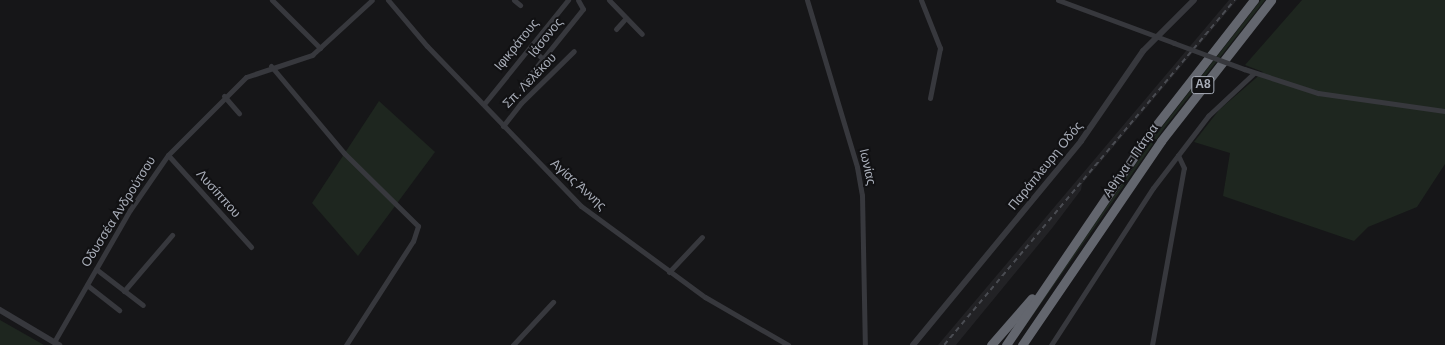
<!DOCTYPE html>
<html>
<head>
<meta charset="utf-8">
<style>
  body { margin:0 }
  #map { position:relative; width:1445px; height:345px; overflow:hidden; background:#161618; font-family:Helvetica,sans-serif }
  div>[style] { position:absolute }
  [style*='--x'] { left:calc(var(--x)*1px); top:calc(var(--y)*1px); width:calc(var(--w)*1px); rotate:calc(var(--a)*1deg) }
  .built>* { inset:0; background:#222225 }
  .green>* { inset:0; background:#1e261f }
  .minor>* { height:5px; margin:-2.5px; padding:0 2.5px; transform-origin:2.5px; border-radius:2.5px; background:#37383d }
  .tertiary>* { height:6px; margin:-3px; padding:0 3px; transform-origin:3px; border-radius:3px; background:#37383d }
  .motorway>* { height:9px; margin:-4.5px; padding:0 4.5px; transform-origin:4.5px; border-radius:4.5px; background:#63666e }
  .rail>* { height:1.5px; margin-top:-0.75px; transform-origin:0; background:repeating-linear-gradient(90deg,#4a4c52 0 5px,transparent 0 9px) }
  .minor-bridge>* { height:5px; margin:-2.5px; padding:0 2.5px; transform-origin:2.5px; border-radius:2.5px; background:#37383d }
  span { translate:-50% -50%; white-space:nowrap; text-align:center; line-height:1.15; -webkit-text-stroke:4px #111113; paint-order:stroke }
  .shield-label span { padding:1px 3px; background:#111113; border:1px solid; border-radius:3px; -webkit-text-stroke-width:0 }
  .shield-label { font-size:12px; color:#a8adb8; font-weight:700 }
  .street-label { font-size:13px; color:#a8adb8 }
</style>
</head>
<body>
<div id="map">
  <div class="built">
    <div style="clip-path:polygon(1229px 0,1237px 0,1082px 184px,1081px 190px,1053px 227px,956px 345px,938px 345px)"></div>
  </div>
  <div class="green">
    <div style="clip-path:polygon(1261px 0,1265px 0,1165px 127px,1012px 345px,1155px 136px)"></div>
    <div style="clip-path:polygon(1302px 0,1445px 0,1445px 164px,1417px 207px,1368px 227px,1354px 241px,1223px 196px,1230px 153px,1194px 142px,1219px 110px,1263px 72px,1245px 65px)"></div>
    <div style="clip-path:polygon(379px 101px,435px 152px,358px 256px,312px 203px)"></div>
    <div style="clip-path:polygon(0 320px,44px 345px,0 345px)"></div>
  </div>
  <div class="minor">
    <div style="--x:272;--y:0;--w:68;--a:45"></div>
    <div style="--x:388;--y:0;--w:60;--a:49.7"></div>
    <div style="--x:427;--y:46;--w:222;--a:46.1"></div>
    <div style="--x:581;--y:206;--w:154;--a:36.3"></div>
    <div style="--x:705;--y:297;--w:96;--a:30"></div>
    <div style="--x:514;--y:0;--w:8;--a:40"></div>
    <div style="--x:609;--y:0;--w:47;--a:45.9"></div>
    <div style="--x:807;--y:0;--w:174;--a:73.3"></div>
    <div style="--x:857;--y:167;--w:28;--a:80"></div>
    <div style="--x:862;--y:195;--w:150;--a:88.9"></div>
    <div style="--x:921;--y:0;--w:52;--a:68.4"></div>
    <div style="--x:940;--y:48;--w:51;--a:101.3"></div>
    <div style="--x:1058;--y:0;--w:124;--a:20.3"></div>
    <div style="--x:616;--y:29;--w:15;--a:-48"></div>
    <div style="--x:530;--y:47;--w:18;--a:43"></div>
    <div style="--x:271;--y:66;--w:114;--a:50"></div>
    <div style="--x:344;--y:153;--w:104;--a:44.6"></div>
    <div style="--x:418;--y:226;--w:16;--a:108"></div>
    <div style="--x:413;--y:241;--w:124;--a:122.8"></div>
    <div style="--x:1244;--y:69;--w:78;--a:18"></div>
    <div style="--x:1318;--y:93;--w:128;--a:8.1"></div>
    <div style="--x:524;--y:89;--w:4;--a:-135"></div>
    <div style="--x:521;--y:86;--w:99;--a:-51.2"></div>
    <div style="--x:583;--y:9;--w:10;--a:-119"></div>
    <div style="--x:224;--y:96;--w:23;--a:49"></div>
    <div style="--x:484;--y:104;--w:134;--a:-51.1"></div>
    <div style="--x:503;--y:126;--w:29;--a:-52"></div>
    <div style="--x:521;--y:103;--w:74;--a:-44.5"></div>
    <div style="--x:168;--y:155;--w:124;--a:47.9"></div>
    <div style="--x:96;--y:269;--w:59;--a:37.5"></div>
    <div style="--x:669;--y:272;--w:48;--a:-46.7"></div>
    <div style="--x:87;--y:285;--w:41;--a:38"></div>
    <div style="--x:124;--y:291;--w:74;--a:-49.4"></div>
    <div style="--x:54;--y:342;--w:152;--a:-60.1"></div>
    <div style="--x:130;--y:210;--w:67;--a:-55.4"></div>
    <div style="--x:168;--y:155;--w:110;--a:-45"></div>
    <div style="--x:246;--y:77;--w:70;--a:-18.4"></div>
    <div style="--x:312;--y:55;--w:81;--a:-42.5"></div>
    <div style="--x:513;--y:345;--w:59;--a:-47.1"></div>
    <div style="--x:1051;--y:345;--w:187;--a:-57"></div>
    <div style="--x:1153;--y:188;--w:91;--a:-52.6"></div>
    <div style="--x:1208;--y:116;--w:63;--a:-43.1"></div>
    <div style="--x:1152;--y:345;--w:180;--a:-79.8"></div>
    <div style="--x:1184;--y:168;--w:14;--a:-115"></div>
  </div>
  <div class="tertiary">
    <div style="--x:0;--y:310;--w:69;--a:30.7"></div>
    <div style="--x:913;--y:345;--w:264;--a:-50.5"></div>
    <div style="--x:1081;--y:141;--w:109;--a:-55.4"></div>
    <div style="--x:1143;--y:51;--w:72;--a:-45"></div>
  </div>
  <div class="motorway">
    <div style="--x:991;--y:345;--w:62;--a:-48.9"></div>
    <div style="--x:1006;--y:345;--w:256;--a:-55.8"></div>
    <div style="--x:1150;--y:133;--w:169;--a:-52"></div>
    <div style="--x:1022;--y:345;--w:247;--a:-55.7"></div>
    <div style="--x:1161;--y:141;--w:179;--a:-52"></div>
  </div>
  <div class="rail">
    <div style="--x:944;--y:345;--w:451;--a:-49.9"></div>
  </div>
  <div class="minor-bridge">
    <div style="--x:1174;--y:43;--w:75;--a:20.4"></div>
  </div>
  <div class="shield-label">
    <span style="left:1203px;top:85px">Α8</span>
  </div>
  <div class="street-label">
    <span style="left:546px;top:38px;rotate:-51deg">Ιάσονος</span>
    <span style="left:517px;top:45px;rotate:-51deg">Ιφικράτους</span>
    <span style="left:530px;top:81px;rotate:-46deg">Σπ. Λελέκου</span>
    <span style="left:1131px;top:161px;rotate:-55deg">Αθήνα - Πάτρα</span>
    <span style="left:1046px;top:166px;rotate:-51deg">Παράπλευρη Οδός</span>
    <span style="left:867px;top:167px;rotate:77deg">Ιωνίας</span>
    <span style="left:578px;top:185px;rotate:42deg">Αγίας Άννης</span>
    <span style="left:218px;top:194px;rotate:48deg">Λυσίππου</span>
    <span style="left:119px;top:212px;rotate:-58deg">Οδυσσέα Ανδρούτσου</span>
  </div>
</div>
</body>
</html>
